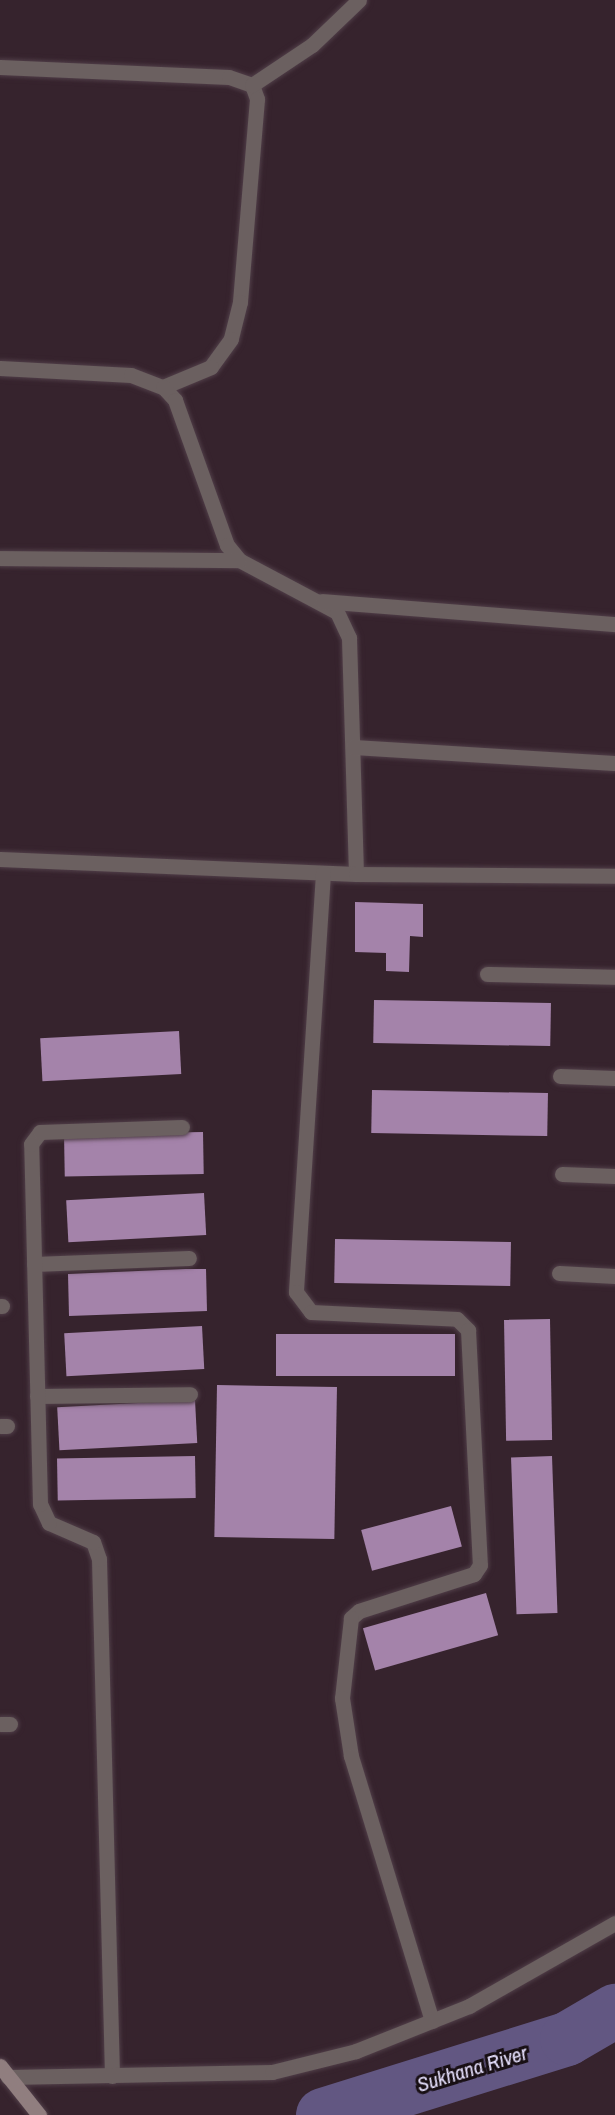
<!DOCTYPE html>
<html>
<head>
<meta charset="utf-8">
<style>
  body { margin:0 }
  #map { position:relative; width:615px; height:2115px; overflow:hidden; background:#36232d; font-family:"Archivo Narrow",sans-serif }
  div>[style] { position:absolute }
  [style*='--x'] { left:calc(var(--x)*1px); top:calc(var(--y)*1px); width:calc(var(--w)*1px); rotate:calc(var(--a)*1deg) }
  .river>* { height:54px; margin:-27px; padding:0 27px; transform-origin:27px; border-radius:27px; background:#625782 }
  .building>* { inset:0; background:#a483aa; transform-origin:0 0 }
  .roads { filter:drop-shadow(0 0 2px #503e48) drop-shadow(0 0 2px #503e48) }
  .street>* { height:15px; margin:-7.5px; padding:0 7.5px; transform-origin:7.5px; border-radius:7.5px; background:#6b6060 }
  .secondary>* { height:15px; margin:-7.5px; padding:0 7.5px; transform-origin:7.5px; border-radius:7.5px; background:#907e7f }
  span { translate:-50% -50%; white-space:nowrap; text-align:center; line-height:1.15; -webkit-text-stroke:6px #180f14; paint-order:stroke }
  .water-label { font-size:21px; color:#e5dffc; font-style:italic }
</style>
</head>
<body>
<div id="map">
  <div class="river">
    <div style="--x:323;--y:2115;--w:256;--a:-17.3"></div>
    <div style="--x:567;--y:2039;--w:56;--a:-30.3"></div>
  </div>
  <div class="building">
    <div style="clip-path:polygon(355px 902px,423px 904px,423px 937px,410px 936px,409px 972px,386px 971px,386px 953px,355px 952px)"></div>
    <div style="left:374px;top:1000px;width:177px;height:43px;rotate:1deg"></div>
    <div style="left:179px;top:1031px;width:43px;height:139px;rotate:87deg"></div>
    <div style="left:372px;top:1090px;width:176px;height:43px;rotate:1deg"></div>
    <div style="left:203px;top:1132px;width:42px;height:139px;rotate:89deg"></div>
    <div style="left:204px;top:1193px;width:42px;height:138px;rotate:87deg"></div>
    <div style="left:335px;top:1239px;width:176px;height:44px;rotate:1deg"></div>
    <div style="clip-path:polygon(185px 1269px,206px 1269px,207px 1311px,69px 1316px,68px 1274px)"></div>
    <div style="left:550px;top:1319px;width:121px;height:46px;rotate:89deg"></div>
    <div style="left:202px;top:1326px;width:43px;height:138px;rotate:87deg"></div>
    <div style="left:276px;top:1334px;width:179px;height:42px"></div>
    <div style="left:217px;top:1385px;width:120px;height:152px;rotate:1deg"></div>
    <div style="left:195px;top:1400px;width:43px;height:138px;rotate:87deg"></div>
    <div style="left:195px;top:1456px;width:42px;height:138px;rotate:89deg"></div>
    <div style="left:552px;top:1456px;width:157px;height:41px;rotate:88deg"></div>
    <div style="left:451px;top:1506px;width:42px;height:93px;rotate:75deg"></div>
    <div style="left:486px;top:1593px;width:44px;height:128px;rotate:74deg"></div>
  </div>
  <div class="roads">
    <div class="street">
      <div style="--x:0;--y:67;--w:229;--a:2.5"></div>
      <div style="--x:229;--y:77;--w:24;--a:19"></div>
      <div style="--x:252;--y:85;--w:15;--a:70"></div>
      <div style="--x:257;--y:99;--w:204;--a:94.8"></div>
      <div style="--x:240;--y:302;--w:38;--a:104"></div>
      <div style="--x:231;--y:339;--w:34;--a:126"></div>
      <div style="--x:211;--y:367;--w:52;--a:157.4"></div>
      <div style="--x:252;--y:85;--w:72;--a:-33.7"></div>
      <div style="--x:312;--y:45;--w:65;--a:-43.8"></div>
      <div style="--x:0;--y:368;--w:131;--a:3.1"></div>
      <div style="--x:131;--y:375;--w:34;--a:21"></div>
      <div style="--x:163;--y:387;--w:18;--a:47"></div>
      <div style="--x:175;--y:400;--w:154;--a:70.3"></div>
      <div style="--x:227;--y:545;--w:19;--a:51"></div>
      <div style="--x:239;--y:560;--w:111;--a:28"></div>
      <div style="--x:337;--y:612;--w:29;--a:65"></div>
      <div style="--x:349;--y:638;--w:236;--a:88.3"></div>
      <div style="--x:0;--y:558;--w:239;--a:0.5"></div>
      <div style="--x:322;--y:601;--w:294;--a:4.5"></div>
      <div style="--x:353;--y:747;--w:262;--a:3.5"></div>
      <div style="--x:0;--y:859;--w:356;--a:2.4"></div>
      <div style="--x:356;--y:874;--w:259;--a:0.4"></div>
      <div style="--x:323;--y:873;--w:420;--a:93.7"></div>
      <div style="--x:296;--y:1292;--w:25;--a:53"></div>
      <div style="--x:311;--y:1312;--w:146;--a:2.7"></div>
      <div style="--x:457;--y:1319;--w:16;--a:45"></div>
      <div style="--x:468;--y:1330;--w:235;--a:87.1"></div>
      <div style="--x:480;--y:1565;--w:11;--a:124"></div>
      <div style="--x:474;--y:1574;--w:121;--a:162.2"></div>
      <div style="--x:359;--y:1611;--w:11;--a:139"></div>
      <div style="--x:351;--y:1618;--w:81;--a:96.4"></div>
      <div style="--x:342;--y:1698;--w:59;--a:81.2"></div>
      <div style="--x:351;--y:1756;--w:277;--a:73"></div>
      <div style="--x:487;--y:974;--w:128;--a:1.3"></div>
      <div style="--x:560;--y:1076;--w:55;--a:2.1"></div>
      <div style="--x:562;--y:1174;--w:53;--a:2.2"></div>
      <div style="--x:34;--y:1264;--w:155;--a:-2.2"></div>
      <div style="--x:559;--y:1273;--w:56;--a:3.1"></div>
      <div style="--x:0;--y:1306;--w:2;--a:0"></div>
      <div style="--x:37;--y:1396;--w:153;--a:-0.7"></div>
      <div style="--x:0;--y:1426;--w:7;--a:0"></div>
      <div style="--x:0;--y:1724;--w:10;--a:0"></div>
      <div style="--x:112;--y:2076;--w:517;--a:-91.44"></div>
      <div style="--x:99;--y:1559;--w:18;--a:-109"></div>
      <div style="--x:93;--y:1542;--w:48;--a:-156.6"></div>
      <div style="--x:49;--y:1523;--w:21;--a:-115"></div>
      <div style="--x:40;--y:1504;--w:360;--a:-91.4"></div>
      <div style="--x:31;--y:1144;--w:15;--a:-53"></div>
      <div style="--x:40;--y:1132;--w:142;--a:-2"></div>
      <div style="--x:8;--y:2077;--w:264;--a:-1.1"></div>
      <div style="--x:272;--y:2072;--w:87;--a:-14"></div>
      <div style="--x:356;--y:2051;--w:122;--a:-21.7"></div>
      <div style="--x:469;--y:2006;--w:168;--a:-29.6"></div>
    </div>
    <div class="secondary">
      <div style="--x:0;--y:2066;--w:63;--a:51.5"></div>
    </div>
  </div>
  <div class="water-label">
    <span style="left:472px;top:2069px;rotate:-17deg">Sukhana River</span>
  </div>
</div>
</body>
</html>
